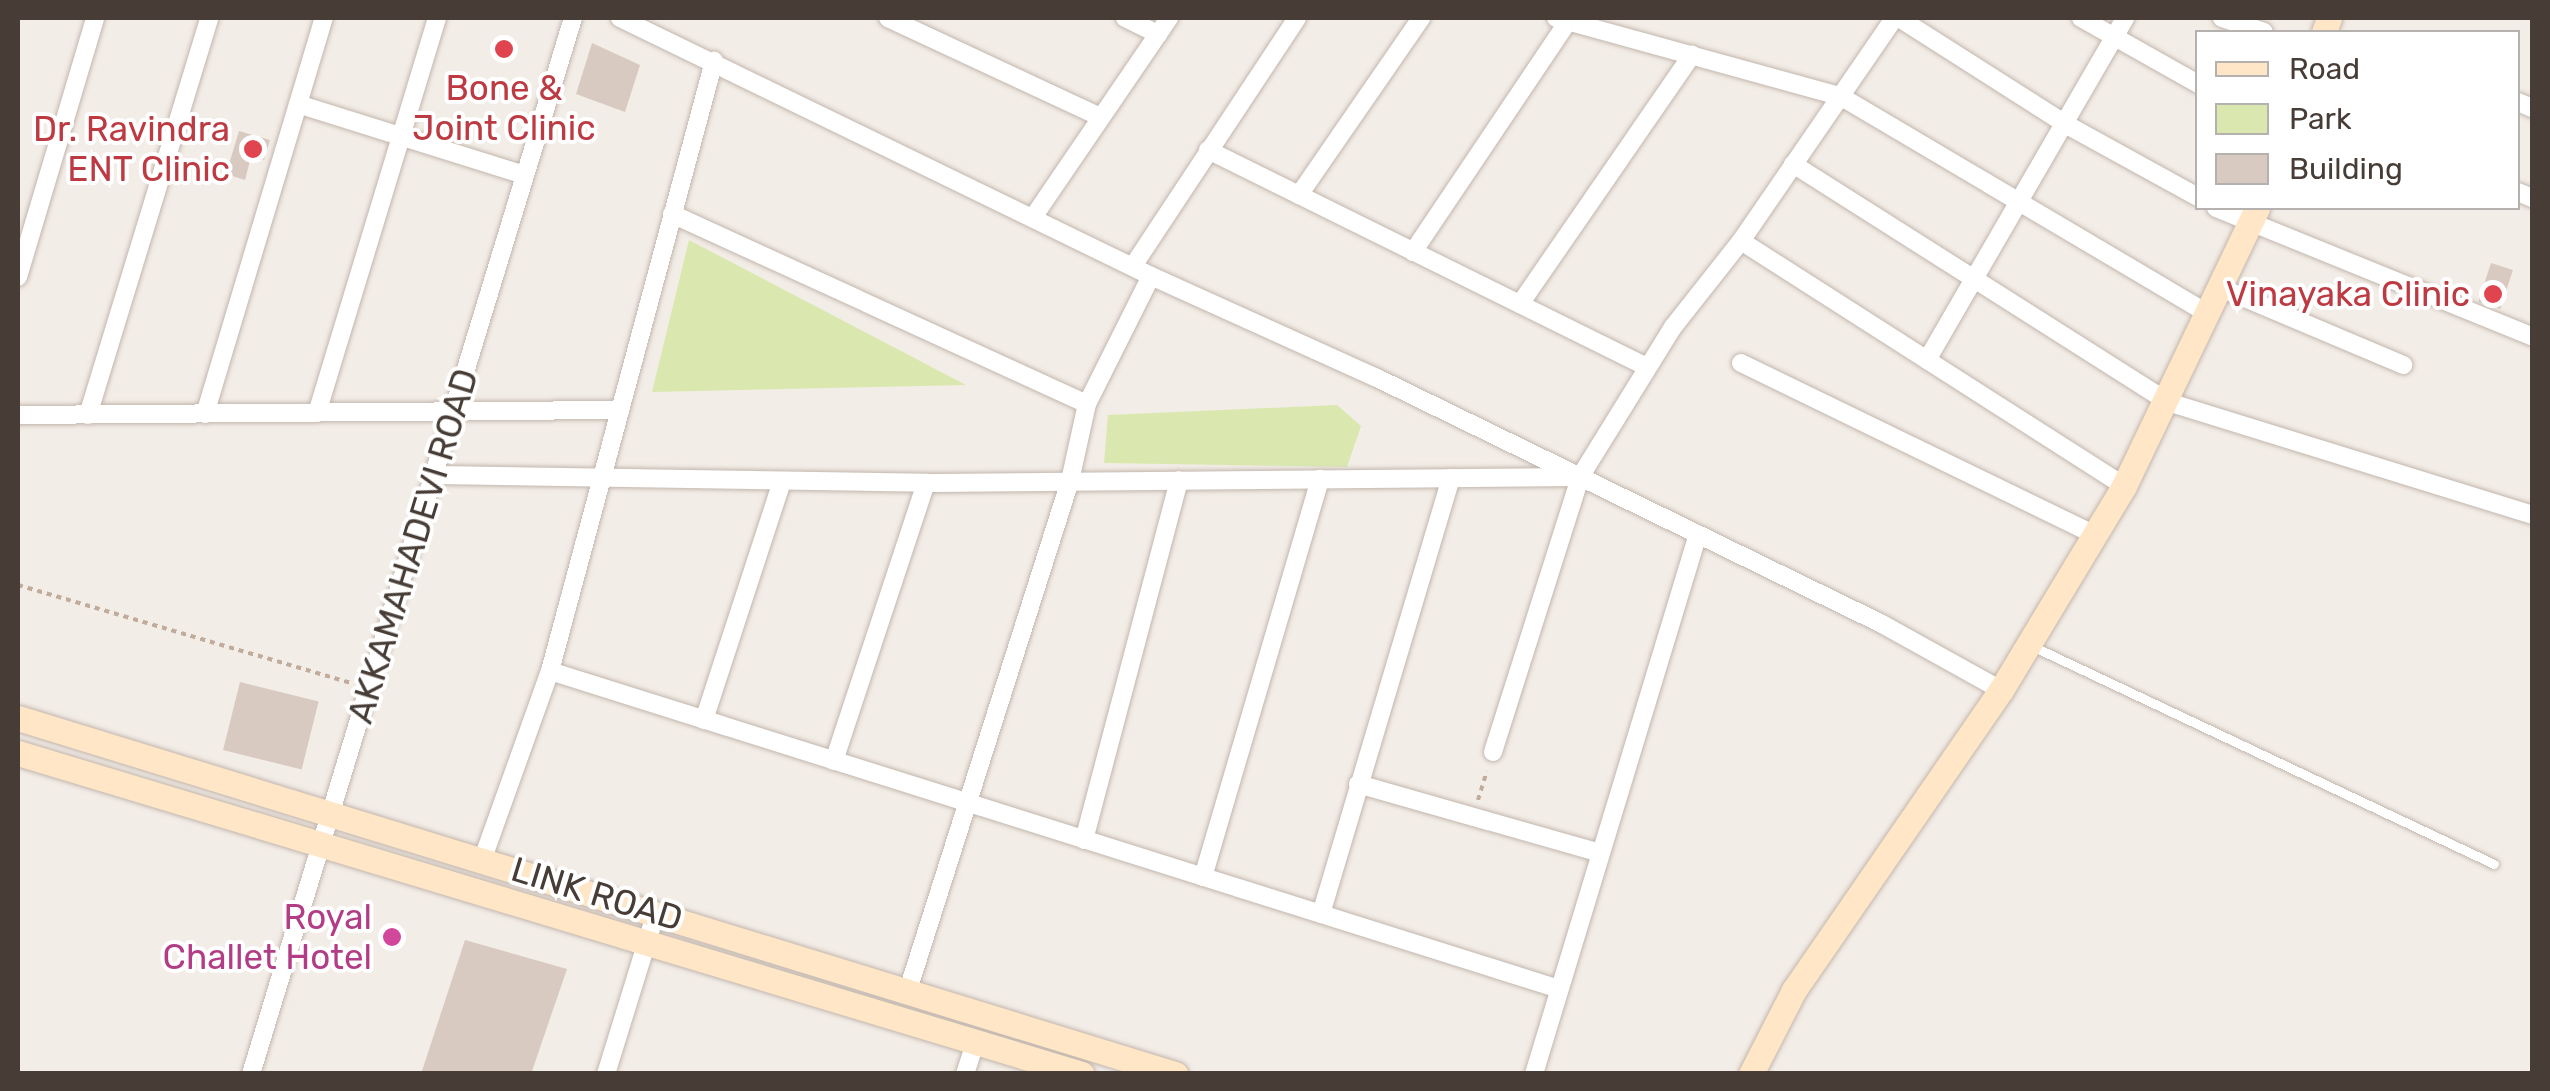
<!DOCTYPE html>
<html>
<head>
<meta charset="utf-8">
<style>
  body { margin:0 }
  #map { position:relative; width:2550px; height:1091px; overflow:hidden; background:#f3ede7; font-family:Rubik,sans-serif }
  div>[style] { position:absolute }
  [style*='--x'] { left:calc(var(--x)*1px); top:calc(var(--y)*1px); width:calc(var(--w)*1px); rotate:calc(var(--a)*1deg) }
  .green>* { inset:0; background:#dae8b0 }
  .building>* { inset:0; background:#d8cac0; transform-origin:0 0 }
  .path>* { height:4px; margin-top:-2px; transform-origin:0; background:repeating-linear-gradient(90deg,#c1ac9b 0 5px,transparent 0 10px) }
  .roads { filter:drop-shadow(0 0 2px #c2b6ad) drop-shadow(0 0 2px #c2b6ad) }
  .lane>* { height:9px; margin:-4.5px; padding:0 4.5px; transform-origin:4.5px; border-radius:4.5px; background:#fff }
  .street>* { height:18px; margin:-9px; padding:0 9px; transform-origin:9px; border-radius:9px; background:#fff }
  .secondary>* { height:25px; margin:-12.5px; padding:0 12.5px; transform-origin:12.5px; border-radius:12.5px; background:#fee6c6 }
  .dots>* { width:28px; height:28px; translate:-50% -50%; box-sizing:border-box; border:5px solid #fff; border-radius:50% }
  span { translate:-50% -50%; white-space:nowrap; text-align:center; line-height:1.15; -webkit-text-stroke:8px #fff; paint-order:stroke }
  .health-label { font-size:35px; color:#be3a42 }
  .right { translate:-100% -50%; text-align:right }
  .street-label { font-size:35px; color:#473d36 }
  .hotel-label { font-size:35px; color:#b23c85 }
  .frame { position:absolute; inset:0; border:20px solid #473d36; pointer-events:none }
  .legend { position:absolute; left:2195px; top:30px; width:325px; height:180px; box-sizing:border-box; background:#fff; border:2px solid #b5b1af; margin:0; padding:12px 18px; list-style:none; font-size:30px; color:#473d36 }
  .legend li { display:flex; align-items:center; gap:20px; height:50px }
  .legend b { width:50px; border:2px solid #b5b1af }
</style>
</head>
<body>
<div id="map">
  <div class="green">
    <div style="clip-path:polygon(689px 240px,966px 385px,652px 392px)"></div>
    <div style="clip-path:polygon(1337px 405px,1361px 426px,1347px 467px,1104px 463px,1108px 415px)"></div>
  </div>
  <div class="building">
    <div style="clip-path:polygon(592px 43px,640px 65px,625px 112px,576px 94px)"></div>
    <div style="clip-path:polygon(239px 131px,270px 140px,264px 160px,251px 157px,245px 180px,226px 174px)"></div>
    <div style="left:2491px;top:263px;width:23px;height:41px;rotate:18deg"></div>
    <div style="left:240px;top:682px;width:81px;height:70px;rotate:14deg"></div>
    <div style="clip-path:polygon(465px 940px,567px 969px,531px 1074px,421px 1074px)"></div>
  </div>
  <div class="path">
    <div style="--x:18;--y:585;--w:347;--a:16.4"></div>
    <div style="--x:1478;--y:800;--w:30;--a:-73"></div>
  </div>
  <div class="roads">
    <div class="lane">
      <div style="--x:2030;--y:645;--w:513;--a:25.27"></div>
    </div>
    <div class="street">
      <div style="--x:620;--y:18;--w:590;--a:25.91"></div>
      <div style="--x:1151;--y:276;--w:246;--a:24.3"></div>
      <div style="--x:1375;--y:377;--w:564;--a:25.97"></div>
      <div style="--x:1882;--y:624;--w:136;--a:29"></div>
      <div style="--x:888;--y:18;--w:234;--a:25"></div>
      <div style="--x:1125;--y:18;--w:37;--a:26"></div>
      <div style="--x:1556;--y:18;--w:295;--a:15.4"></div>
      <div style="--x:1840;--y:96;--w:429;--a:30.6"></div>
      <div style="--x:1899;--y:18;--w:199;--a:32.5"></div>
      <div style="--x:2067;--y:125;--w:149;--a:28.8"></div>
      <div style="--x:2081;--y:18;--w:134;--a:29.4"></div>
      <div style="--x:2222;--y:18;--w:44;--a:18.4"></div>
      <div style="--x:2518;--y:102;--w:15;--a:23"></div>
      <div style="--x:298;--y:104;--w:237;--a:17.4"></div>
      <div style="--x:1208;--y:150;--w:488;--a:26.3"></div>
      <div style="--x:1793;--y:164;--w:444;--a:32.4"></div>
      <div style="--x:2168;--y:402;--w:381;--a:17.2"></div>
      <div style="--x:2518;--y:192;--w:15;--a:23"></div>
      <div style="--x:1299;--y:195;--w:215;--a:-55.4"></div>
      <div style="--x:2216;--y:208;--w:341;--a:22.1"></div>
      <div style="--x:672;--y:214;--w:456;--a:24.6"></div>
      <div style="--x:1034;--y:216;--w:240;--a:-55.7"></div>
      <div style="--x:1741;--y:241;--w:455;--a:32.6"></div>
      <div style="--x:1413;--y:252;--w:278;--a:-56.1"></div>
      <div style="--x:1133;--y:266;--w:297;--a:-56.5"></div>
      <div style="--x:18;--y:277;--w:270;--a:-73.4"></div>
      <div style="--x:2221;--y:288;--w:198;--a:22.9"></div>
      <div style="--x:1520;--y:304;--w:303;--a:-55.4"></div>
      <div style="--x:1927;--y:360;--w:395;--a:-59.9"></div>
      <div style="--x:1741;--y:363;--w:394;--a:25.9"></div>
      <div style="--x:317;--y:413;--w:413;--a:-73.1"></div>
      <div style="--x:205;--y:414;--w:413;--a:-73.3"></div>
      <div style="--x:18;--y:415;--w:601;--a:-0.48"></div>
      <div style="--x:88;--y:415;--w:415;--a:-73"></div>
      <div style="--x:436;--y:475;--w:490;--a:0.9"></div>
      <div style="--x:926;--y:483;--w:648;--a:-0.53"></div>
      <div style="--x:550;--y:671;--w:1058;--a:17.49"></div>
      <div style="--x:704;--y:720;--w:251;--a:-71.9"></div>
      <div style="--x:1493;--y:752;--w:288;--a:-72.4"></div>
      <div style="--x:1580;--y:477;--w:176;--a:-58.2"></div>
      <div style="--x:1673;--y:327;--w:110;--a:-51.7"></div>
      <div style="--x:1741;--y:241;--w:270;--a:-55.5"></div>
      <div style="--x:834;--y:761;--w:293;--a:-71.7"></div>
      <div style="--x:1358;--y:784;--w:248;--a:15.9"></div>
      <div style="--x:1084;--y:840;--w:372;--a:-75.2"></div>
      <div style="--x:483;--y:858;--w:199;--a:-70.3"></div>
      <div style="--x:550;--y:671;--w:632;--a:-74.95"></div>
      <div style="--x:1203;--y:877;--w:415;--a:-73.6"></div>
      <div style="--x:1321;--y:914;--w:455;--a:-73.4"></div>
      <div style="--x:908;--y:990;--w:534;--a:-72.35"></div>
      <div style="--x:1070;--y:481;--w:79;--a:-77.6"></div>
      <div style="--x:1087;--y:404;--w:143;--a:-63.4"></div>
      <div style="--x:251;--y:1074;--w:1104;--a:-73.04"></div>
      <div style="--x:606;--y:1074;--w:170;--a:-72.8"></div>
      <div style="--x:965;--y:1074;--w:33;--a:-72"></div>
      <div style="--x:1534;--y:1074;--w:564;--a:-73.11"></div>
    </div>
    <div class="secondary">
      <div style="--x:2324;--y:32;--w:15;--a:-70"></div>
      <div style="--x:18;--y:718;--w:1211;--a:17.1"></div>
      <div style="--x:18;--y:753;--w:1111;--a:16.79"></div>
      <div style="--x:1751;--y:1074;--w:94;--a:-62.9"></div>
      <div style="--x:1794;--y:990;--w:364;--a:-55.4"></div>
      <div style="--x:2001;--y:690;--w:238;--a:-58.9"></div>
      <div style="--x:2124;--y:486;--w:308;--a:-64.4"></div>
    </div>
  </div>
  <div class="dots">
    <div style="left:504px;top:49px;background:#e0444e"></div>
    <div style="left:253px;top:149px;background:#e0444e"></div>
    <div style="left:2493px;top:294px;background:#e0444e"></div>
    <div style="left:392px;top:937px;background:#d1479c"></div>
  </div>
  <div class="health-label">
    <span style="left:504px;top:108px">Bone &amp;<br>Joint Clinic</span>
    <span class="right" style="left:230px;top:149px">Dr. Ravindra<br>ENT Clinic</span>
    <span class="right" style="left:2470px;top:294px">Vinayaka Clinic</span>
  </div>
  <div class="street-label">
    <span style="left:413px;top:546px;rotate:-73deg">AKKAMAHADEVI ROAD</span>
    <span style="left:597px;top:894px;rotate:17deg">LINK ROAD</span>
  </div>
  <div class="hotel-label">
    <span class="right" style="left:372px;top:937px">Royal<br>Challet Hotel</span>
  </div>
  <div class="frame"></div>
  <ul class="legend">
  <li><b style="height:12px;background:#fee6c6"></b>Road</li>
  <li><b style="height:28px;background:#dae8b0"></b>Park</li>
  <li><b style="height:28px;background:#d8cac0"></b>Building</li>
  </ul>
</div>
</body>
</html>
